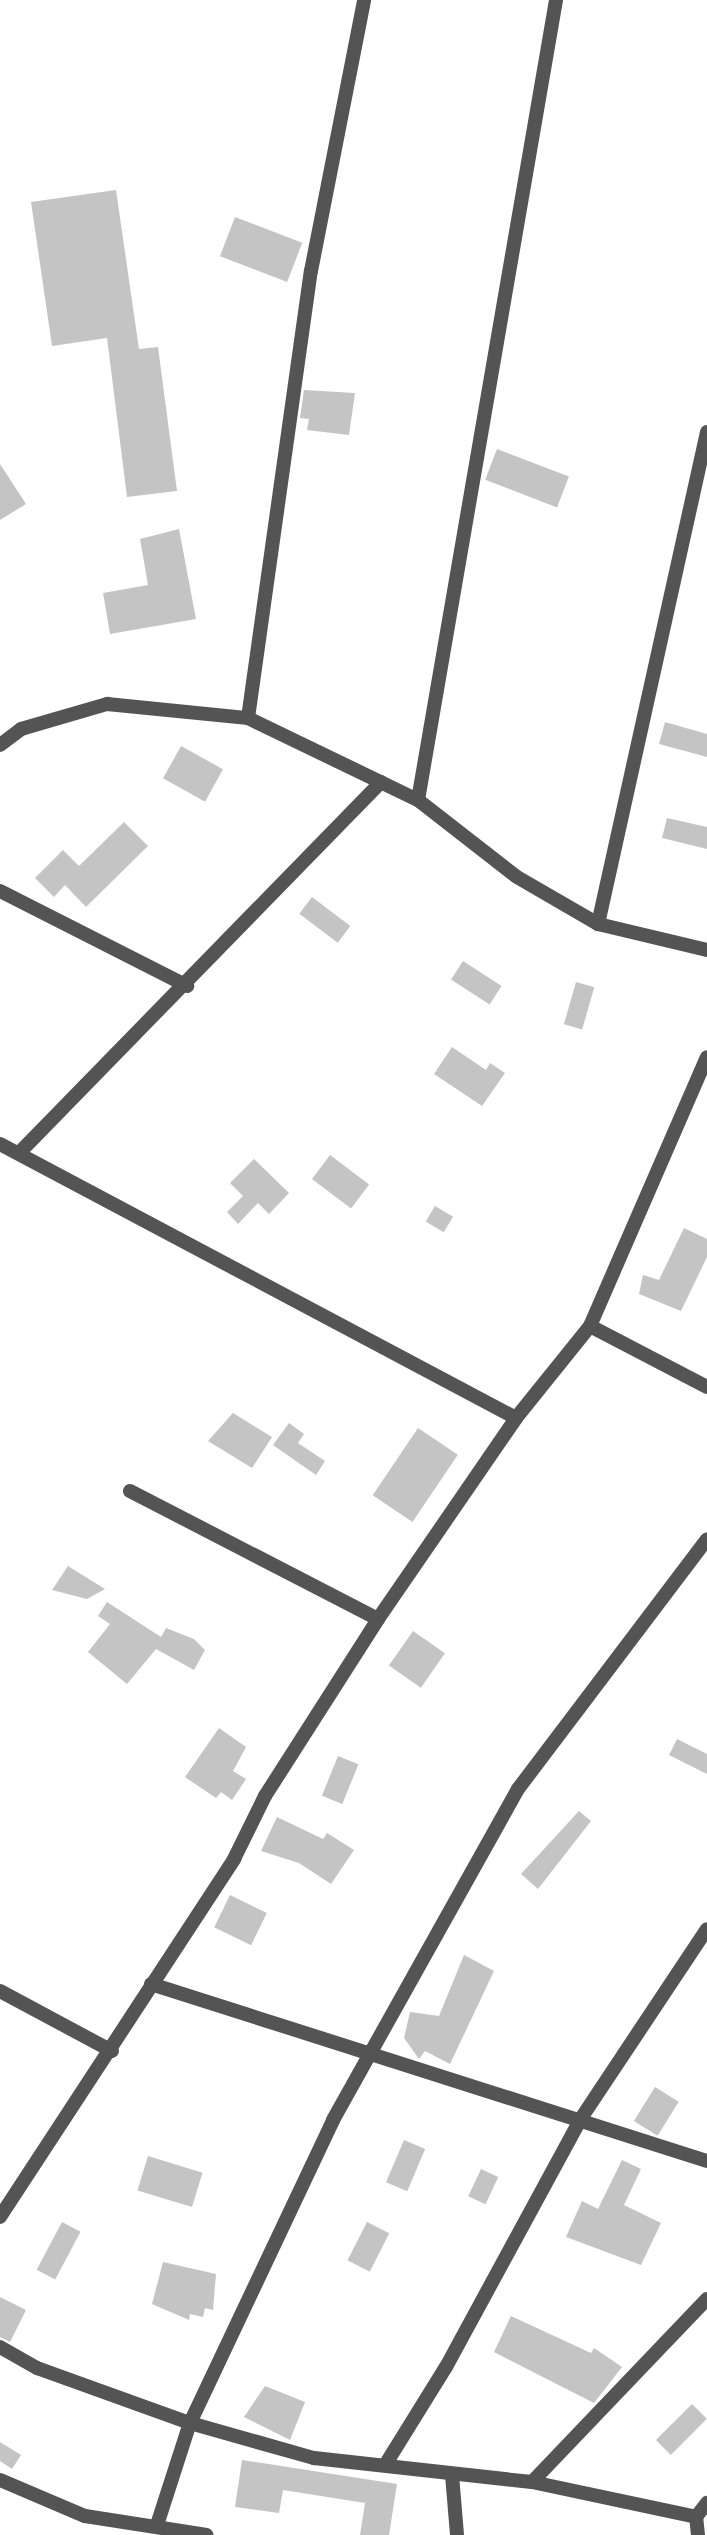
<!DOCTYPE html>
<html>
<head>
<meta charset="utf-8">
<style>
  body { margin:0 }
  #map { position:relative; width:707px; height:2535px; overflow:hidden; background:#fff; font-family:"DejaVu Sans",sans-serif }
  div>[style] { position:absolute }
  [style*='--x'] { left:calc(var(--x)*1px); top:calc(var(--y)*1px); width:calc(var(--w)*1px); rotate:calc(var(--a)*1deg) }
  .building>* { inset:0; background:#c4c4c4; transform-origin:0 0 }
  .street>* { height:14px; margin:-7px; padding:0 7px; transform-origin:7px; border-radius:7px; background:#545454 }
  span { translate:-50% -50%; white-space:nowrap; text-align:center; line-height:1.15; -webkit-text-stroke:5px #fff; paint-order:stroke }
</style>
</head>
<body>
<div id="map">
  <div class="building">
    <div style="clip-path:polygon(116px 190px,139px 349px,158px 347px,177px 491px,127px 497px,107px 338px,52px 346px,31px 202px)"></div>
    <div style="left:235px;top:217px;width:72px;height:42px;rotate:21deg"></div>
    <div style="clip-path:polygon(304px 390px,355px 393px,349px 435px,307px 430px,309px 419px,300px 418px)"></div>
    <div style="left:497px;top:449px;width:77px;height:33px;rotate:21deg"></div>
    <div style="clip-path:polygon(0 464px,26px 504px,0 520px)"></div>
    <div style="clip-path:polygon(179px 529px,196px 619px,110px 634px,103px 593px,148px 585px,140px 539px)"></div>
    <div style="clip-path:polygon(665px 722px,707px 734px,707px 757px,659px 744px)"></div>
    <div style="left:181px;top:746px;width:48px;height:37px;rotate:29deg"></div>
    <div style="clip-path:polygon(667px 818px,707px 827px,707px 849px,662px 838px)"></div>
    <div style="clip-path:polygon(124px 822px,148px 846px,86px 907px,65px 885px,54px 897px,35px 878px,63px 850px,79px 866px)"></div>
    <div style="left:312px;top:897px;width:48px;height:21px;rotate:37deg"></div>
    <div style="left:463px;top:961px;width:46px;height:22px;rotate:33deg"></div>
    <div style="left:576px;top:982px;width:19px;height:44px;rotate:16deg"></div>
    <div style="clip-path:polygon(452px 1047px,486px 1070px,490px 1063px,505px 1073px,482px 1106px,434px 1074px)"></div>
    <div style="left:330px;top:1155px;width:49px;height:30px;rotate:37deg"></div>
    <div style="clip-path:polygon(254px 1159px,289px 1193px,269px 1214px,258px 1203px,238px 1224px,227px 1212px,243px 1196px,230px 1183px)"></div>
    <div style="left:435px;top:1206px;width:21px;height:18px;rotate:31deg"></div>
    <div style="clip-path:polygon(684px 1228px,707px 1239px,707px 1257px,681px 1311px,639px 1294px,643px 1275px,659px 1280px)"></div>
    <div style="clip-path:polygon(233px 1413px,272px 1437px,252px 1468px,208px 1441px)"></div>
    <div style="clip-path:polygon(289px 1423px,304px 1434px,298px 1443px,325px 1461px,316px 1475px,273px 1445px)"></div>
    <div style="left:418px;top:1428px;width:48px;height:81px;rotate:34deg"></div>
    <div style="clip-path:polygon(68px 1566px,105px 1589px,87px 1599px,52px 1590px)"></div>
    <div style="clip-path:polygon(107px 1602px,161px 1637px,166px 1628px,194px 1639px,205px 1650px,194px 1670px,156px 1649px,127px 1684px,88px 1652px,110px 1624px,98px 1616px)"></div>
    <div style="left:413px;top:1631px;width:39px;height:42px;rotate:35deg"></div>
    <div style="clip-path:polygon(219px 1728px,246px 1747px,233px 1771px,246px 1779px,232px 1800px,221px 1792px,216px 1798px,185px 1777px)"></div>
    <div style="clip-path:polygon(677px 1739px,707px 1754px,707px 1774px,669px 1755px)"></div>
    <div style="left:338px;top:1756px;width:22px;height:43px;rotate:22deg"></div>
    <div style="clip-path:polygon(579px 1811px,591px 1821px,538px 1889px,521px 1874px)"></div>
    <div style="clip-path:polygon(277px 1817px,323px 1839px,327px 1833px,354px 1850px,331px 1884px,299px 1863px,261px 1851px)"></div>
    <div style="left:230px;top:1895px;width:41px;height:36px;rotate:26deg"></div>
    <div style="clip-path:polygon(464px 1955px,494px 1971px,450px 2064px,425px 2051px,419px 2059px,404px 2038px,410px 2012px,439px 2016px)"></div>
    <div style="left:655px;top:2087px;width:28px;height:40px;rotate:32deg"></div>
    <div style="left:404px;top:2140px;width:23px;height:46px;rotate:23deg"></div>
    <div style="left:148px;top:2156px;width:57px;height:36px;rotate:17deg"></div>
    <div style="clip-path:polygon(622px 2160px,641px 2169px,624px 2205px,661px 2223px,641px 2265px,566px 2237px,582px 2201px,598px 2209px)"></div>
    <div style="left:481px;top:2169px;width:19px;height:30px;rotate:25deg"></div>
    <div style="left:62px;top:2222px;width:21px;height:54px;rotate:28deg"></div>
    <div style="left:367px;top:2222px;width:25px;height:43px;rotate:27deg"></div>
    <div style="clip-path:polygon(163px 2262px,216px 2274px,213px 2310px,205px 2308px,203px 2317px,190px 2314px,189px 2320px,152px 2304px)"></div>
    <div style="clip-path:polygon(0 2297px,26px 2310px,10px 2342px,0 2337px)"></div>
    <div style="clip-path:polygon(511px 2316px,591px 2353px,594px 2348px,622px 2367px,594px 2403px,494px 2352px)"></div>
    <div style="clip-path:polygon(265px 2386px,305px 2402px,290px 2440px,244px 2417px)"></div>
    <div style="left:692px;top:2404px;width:21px;height:51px;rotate:45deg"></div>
    <div style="clip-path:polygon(0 2442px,21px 2455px,12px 2469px,0 2461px)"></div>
    <div style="clip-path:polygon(242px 2460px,397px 2484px,389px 2535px,360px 2535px,365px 2503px,283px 2490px,279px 2513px,235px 2507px)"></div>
  </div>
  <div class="street">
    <div style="--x:248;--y:718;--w:451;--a:-82"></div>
    <div style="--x:311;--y:271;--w:276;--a:-78.9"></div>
    <div style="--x:0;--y:745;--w:26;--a:-37"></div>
    <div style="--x:21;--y:729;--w:90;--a:-16.2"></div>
    <div style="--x:107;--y:704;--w:142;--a:5.7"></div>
    <div style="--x:248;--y:718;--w:189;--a:25.8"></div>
    <div style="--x:418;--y:800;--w:125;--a:37.9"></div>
    <div style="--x:517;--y:877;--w:94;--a:30.1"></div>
    <div style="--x:598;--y:924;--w:112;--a:13.4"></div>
    <div style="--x:418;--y:800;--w:812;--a:-80.21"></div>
    <div style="--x:0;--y:891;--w:210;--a:26.9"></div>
    <div style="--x:598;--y:924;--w:504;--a:-77.51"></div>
    <div style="--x:0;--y:1144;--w:584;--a:27.97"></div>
    <div style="--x:22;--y:1150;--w:514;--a:-45.71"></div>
    <div style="--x:590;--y:1326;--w:132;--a:27.5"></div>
    <div style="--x:130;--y:1491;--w:279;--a:27.3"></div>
    <div style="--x:151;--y:1984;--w:583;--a:17.66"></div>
    <div style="--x:0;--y:1991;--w:127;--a:28.2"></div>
    <div style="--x:0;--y:2217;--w:428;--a:-56.8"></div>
    <div style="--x:234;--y:1859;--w:70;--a:-63.8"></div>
    <div style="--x:265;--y:1796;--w:210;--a:-57.4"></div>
    <div style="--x:378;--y:1619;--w:244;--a:-55.5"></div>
    <div style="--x:516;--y:1418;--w:118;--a:-51.2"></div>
    <div style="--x:590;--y:1326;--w:293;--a:-66.5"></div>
    <div style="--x:0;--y:2347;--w:43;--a:29.6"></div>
    <div style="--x:37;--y:2368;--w:163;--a:19.8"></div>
    <div style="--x:190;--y:2423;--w:129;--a:15.8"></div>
    <div style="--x:314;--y:2458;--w:219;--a:6.3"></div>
    <div style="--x:532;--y:2482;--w:168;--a:12"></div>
    <div style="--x:387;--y:2462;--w:112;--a:-58.2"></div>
    <div style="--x:446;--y:2367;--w:281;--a:-61.5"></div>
    <div style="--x:580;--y:2120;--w:229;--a:-56.4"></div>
    <div style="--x:452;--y:2475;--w:60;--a:85.2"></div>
    <div style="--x:0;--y:2480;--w:92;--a:23"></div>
    <div style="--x:85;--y:2516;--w:123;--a:8.9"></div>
    <div style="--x:532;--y:2482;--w:253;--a:-46.3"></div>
    <div style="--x:157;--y:2525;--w:107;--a:-72.1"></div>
    <div style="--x:190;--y:2423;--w:335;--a:-64.7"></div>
    <div style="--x:333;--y:2120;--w:379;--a:-60.8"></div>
    <div style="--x:518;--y:1789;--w:313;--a:-52.9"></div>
    <div style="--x:698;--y:2535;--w:18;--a:-96"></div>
    <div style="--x:696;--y:2517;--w:18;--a:-52"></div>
  </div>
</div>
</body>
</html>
